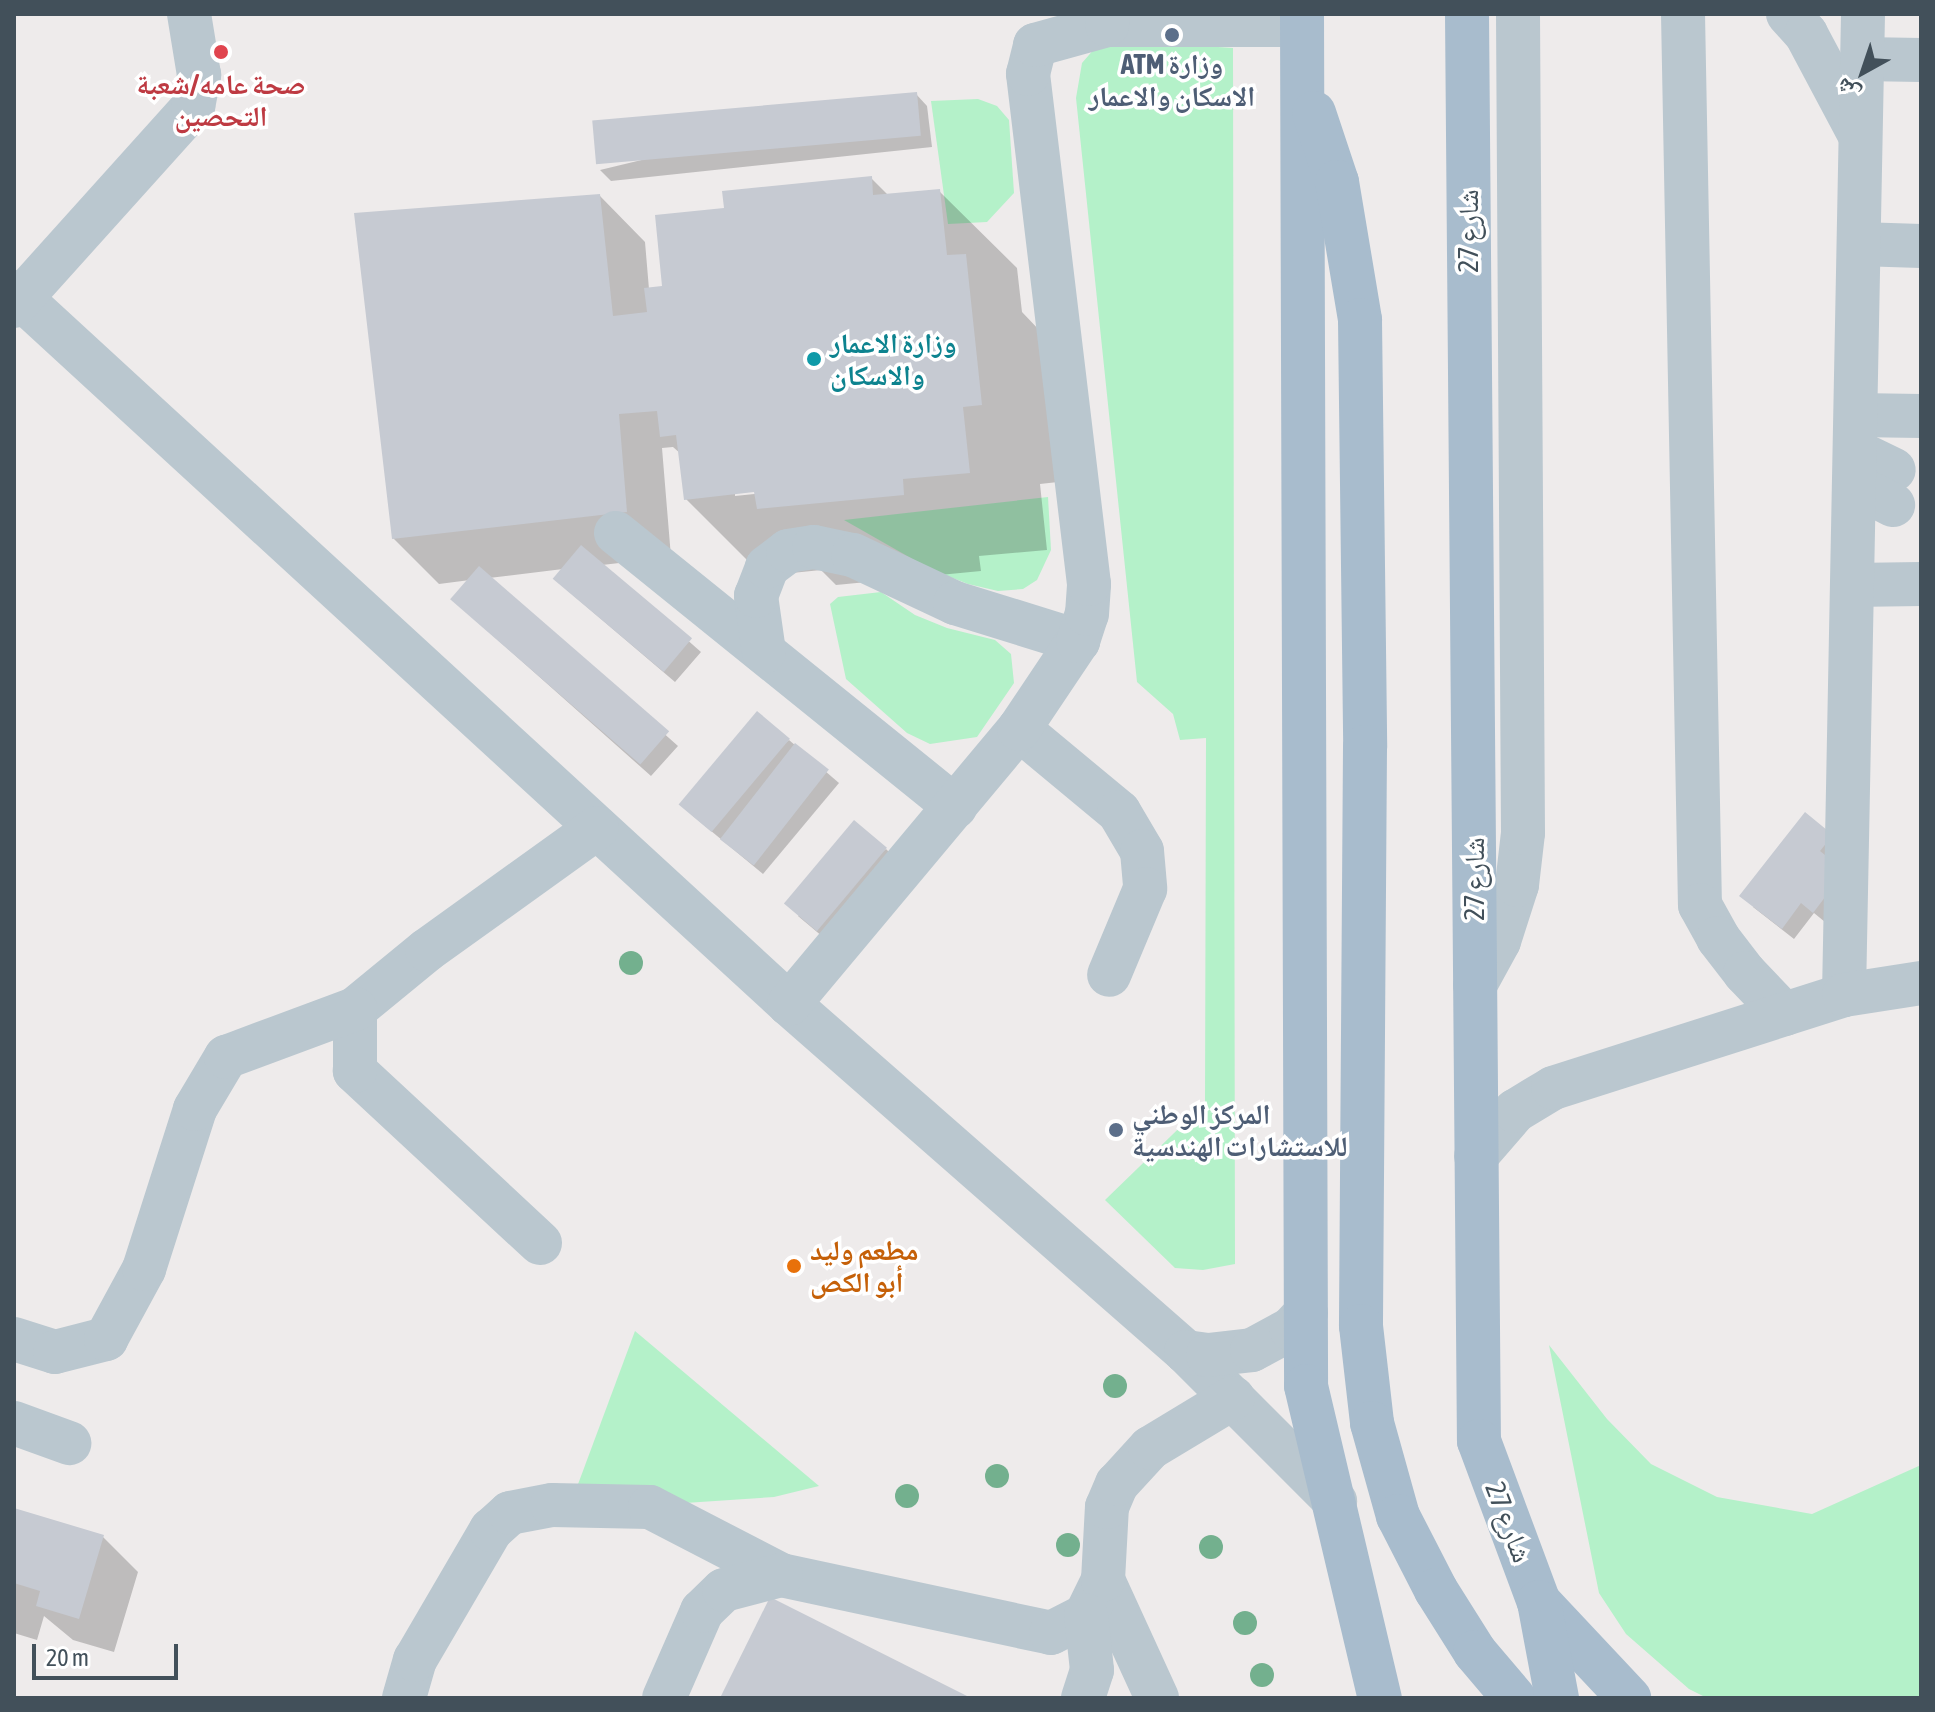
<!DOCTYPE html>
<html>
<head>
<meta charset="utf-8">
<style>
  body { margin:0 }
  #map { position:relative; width:1935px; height:1712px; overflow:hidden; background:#eeebeb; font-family:"Asap Condensed","Noto Naskh Arabic",sans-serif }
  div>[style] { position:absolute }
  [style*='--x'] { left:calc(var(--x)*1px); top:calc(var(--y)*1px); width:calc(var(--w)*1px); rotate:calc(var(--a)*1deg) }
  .green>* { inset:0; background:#b4f1c9 }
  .shadow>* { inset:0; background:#0003 }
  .building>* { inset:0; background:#c6cad2; transform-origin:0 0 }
  .minor>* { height:44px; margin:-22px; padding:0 22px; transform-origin:22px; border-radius:22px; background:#bac7cf }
  .major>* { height:44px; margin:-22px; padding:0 22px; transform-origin:22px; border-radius:22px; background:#a8bccd }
  .trees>* { width:24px; height:24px; margin:-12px; border-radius:50%; background:#73b08e }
  .dots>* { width:22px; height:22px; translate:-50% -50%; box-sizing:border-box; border:4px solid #fff; border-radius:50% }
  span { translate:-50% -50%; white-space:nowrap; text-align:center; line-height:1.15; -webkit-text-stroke:7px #fff; paint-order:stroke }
  .service-label { font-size:28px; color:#4e5e75; font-weight:700 }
  .left { translate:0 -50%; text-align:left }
  .health-label { font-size:28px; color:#be3a42; font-weight:700 }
  .street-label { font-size:28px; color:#42505a }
  .culture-label { font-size:28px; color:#0d838f; font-weight:700 }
  .food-label { font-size:28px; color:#c56008; font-weight:700 }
  .frame { position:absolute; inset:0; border:16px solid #42505a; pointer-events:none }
  .north { position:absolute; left:1823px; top:32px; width:80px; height:80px; -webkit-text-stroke:6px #fff; paint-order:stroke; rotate:220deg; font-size:22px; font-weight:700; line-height:32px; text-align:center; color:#42505a }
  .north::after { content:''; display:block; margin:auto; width:28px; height:36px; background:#42505a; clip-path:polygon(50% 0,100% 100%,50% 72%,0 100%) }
  .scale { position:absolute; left:32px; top:1644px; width:146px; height:36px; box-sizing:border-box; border:4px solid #42505a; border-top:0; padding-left:10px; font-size:24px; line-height:28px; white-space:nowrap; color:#42505a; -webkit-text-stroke:6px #fff; paint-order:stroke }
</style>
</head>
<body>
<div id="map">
  <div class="green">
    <div style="clip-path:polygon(1115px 40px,1233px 48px,1235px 1264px,1203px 1270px,1175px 1268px,1105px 1200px,1205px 1103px,1206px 738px,1180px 740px,1173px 714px,1137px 682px,1076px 98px,1082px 63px,1095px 48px)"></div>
    <div style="clip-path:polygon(978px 99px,997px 106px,1009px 120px,1014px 193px,987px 222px,948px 224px,931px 101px)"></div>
    <div style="clip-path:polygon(1048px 497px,1051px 550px,1037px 580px,1023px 589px,998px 591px,968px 584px,930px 569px,844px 520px)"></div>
    <div style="clip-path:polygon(881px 592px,915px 615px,947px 628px,995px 640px,1011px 654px,1014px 683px,977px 737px,930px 744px,907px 733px,846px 679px,830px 604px,838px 597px)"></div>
    <div style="clip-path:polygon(635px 1331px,819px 1486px,774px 1497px,685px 1503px,574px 1495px)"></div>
    <div style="clip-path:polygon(1549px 1345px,1607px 1419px,1651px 1464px,1717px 1497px,1812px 1514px,1921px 1465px,1921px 1698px,1707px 1698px,1689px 1689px,1626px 1634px,1599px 1593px)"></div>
  </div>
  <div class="shadow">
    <div style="clip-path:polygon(916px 94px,927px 106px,932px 147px,611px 181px,600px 170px)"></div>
    <div style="clip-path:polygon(evenodd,871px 178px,889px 196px,939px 191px,1017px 268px,1022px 312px,1042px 333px,1058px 482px,1040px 484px,1047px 550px,979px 556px,981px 571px,836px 585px,821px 570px,763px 576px,686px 499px,681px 454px,673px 447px,662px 448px,671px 557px,602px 565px,701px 652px,675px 682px,567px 590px,563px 569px,489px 578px,678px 746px,651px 776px,464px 610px,470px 580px,439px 584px,393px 538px,600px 196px,645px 242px,649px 289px,664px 288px,726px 210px,871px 178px,764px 489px,765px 493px,735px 496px,735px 492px,764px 489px)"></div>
    <div style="clip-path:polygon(789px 740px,839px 783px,763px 874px,693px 816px)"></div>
    <div style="clip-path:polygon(1832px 836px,1825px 922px,1814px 913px,1794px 939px,1753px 907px)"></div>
    <div style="clip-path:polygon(886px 849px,897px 860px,829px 942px,798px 916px)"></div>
    <div style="clip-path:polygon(14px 1510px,103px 1537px,138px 1572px,114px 1652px,73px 1640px,44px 1616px,37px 1640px,14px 1633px)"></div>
  </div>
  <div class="building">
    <div style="left:917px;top:92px;width:44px;height:326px;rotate:85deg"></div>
    <div style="clip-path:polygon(872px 176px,873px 195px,940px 189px,947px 255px,966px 254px,982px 405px,963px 407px,970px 473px,903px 479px,904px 495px,757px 509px,754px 492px,684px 500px,676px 435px,660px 437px,657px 411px,619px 414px,627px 512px,392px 539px,354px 213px,600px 194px,613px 316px,647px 312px,644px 288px,662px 286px,655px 215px,724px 208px,722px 191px)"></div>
    <div style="left:581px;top:545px;width:145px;height:44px;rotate:40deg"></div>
    <div style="left:479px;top:566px;width:252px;height:44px;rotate:41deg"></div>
    <div style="left:757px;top:711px;width:43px;height:122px;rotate:40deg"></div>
    <div style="left:795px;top:743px;width:43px;height:122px;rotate:38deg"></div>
    <div style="clip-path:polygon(1805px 812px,1833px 835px,1820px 851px,1845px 871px,1813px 913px,1801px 903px,1782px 929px,1739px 896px)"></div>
    <div style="left:854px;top:820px;width:43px;height:109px;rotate:40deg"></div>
    <div style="clip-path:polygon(14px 1508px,104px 1535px,79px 1619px,36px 1606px,40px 1591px,14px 1583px)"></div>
    <div style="clip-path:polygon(770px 1597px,971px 1698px,720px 1698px)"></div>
  </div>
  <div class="minor">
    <div style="--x:1683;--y:14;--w:891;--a:88.91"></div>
    <div style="--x:1700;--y:905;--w:38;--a:61"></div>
    <div style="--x:1718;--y:938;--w:44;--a:52.4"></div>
    <div style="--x:1745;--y:973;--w:57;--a:46.4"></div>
    <div style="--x:1788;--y:14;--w:27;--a:48"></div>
    <div style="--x:1806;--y:34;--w:111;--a:62"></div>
    <div style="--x:1107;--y:25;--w:195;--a:0"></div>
    <div style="--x:1862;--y:59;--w:59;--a:1"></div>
    <div style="--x:1859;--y:244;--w:62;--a:1.8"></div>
    <div style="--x:14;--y:292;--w:1052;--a:42.57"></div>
    <div style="--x:789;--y:1004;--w:528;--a:41.24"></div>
    <div style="--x:1186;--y:1352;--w:211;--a:45"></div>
    <div style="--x:14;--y:306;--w:268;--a:-48"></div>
    <div style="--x:193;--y:107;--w:33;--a:-79"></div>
    <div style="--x:199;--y:75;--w:62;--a:-99.3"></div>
    <div style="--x:1856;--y:415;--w:65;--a:0.9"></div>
    <div style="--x:1855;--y:451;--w:43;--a:26"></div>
    <div style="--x:1854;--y:485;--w:44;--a:27.1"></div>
    <div style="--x:616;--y:533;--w:436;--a:38.9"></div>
    <div style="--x:1852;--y:585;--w:69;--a:-0.8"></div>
    <div style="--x:764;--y:652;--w:57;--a:-98.1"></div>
    <div style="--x:756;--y:596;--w:31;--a:-69"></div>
    <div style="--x:767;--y:567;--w:26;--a:-37"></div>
    <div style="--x:788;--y:551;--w:26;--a:-9"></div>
    <div style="--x:814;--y:547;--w:40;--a:12"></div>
    <div style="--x:853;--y:555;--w:113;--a:25.2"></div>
    <div style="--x:955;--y:603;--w:129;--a:17.2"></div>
    <div style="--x:1019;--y:729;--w:130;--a:39.7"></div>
    <div style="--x:1119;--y:812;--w:45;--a:59.5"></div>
    <div style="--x:1142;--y:851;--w:38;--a:85"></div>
    <div style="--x:1145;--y:889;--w:93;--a:112.7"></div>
    <div style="--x:1475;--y:985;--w:50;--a:-61.4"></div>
    <div style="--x:1499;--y:941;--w:59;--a:-72.2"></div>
    <div style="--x:1517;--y:885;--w:52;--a:-83.4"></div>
    <div style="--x:1523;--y:833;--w:819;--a:-90.35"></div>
    <div style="--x:1844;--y:995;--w:981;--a:-88.89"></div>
    <div style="--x:789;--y:1004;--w:359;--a:-50.1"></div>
    <div style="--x:1019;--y:729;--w:106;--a:-56.2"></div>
    <div style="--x:1078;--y:641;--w:28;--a:-72"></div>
    <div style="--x:1087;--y:614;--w:30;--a:-86"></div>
    <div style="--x:1089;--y:584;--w:514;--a:-96.82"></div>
    <div style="--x:1028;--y:74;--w:30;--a:-76"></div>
    <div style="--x:1035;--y:45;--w:75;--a:-15.5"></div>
    <div style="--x:1107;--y:25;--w:11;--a:-85"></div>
    <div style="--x:1476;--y:1156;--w:60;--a:-49.1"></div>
    <div style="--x:1515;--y:1111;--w:44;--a:-31.2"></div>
    <div style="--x:1553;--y:1088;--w:305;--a:-17.7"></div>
    <div style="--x:1844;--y:995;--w:78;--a:-8.9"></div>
    <div style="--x:540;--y:1243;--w:253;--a:-137.1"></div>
    <div style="--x:355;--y:1071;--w:62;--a:-90"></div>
    <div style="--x:355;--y:1009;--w:93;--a:-39.3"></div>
    <div style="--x:427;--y:950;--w:209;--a:-35.7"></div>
    <div style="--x:14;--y:1339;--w:43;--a:17.6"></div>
    <div style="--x:55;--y:1352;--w:53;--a:-14.3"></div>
    <div style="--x:106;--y:1339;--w:80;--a:-61.5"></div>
    <div style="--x:144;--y:1269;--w:168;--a:-72.3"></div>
    <div style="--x:195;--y:1109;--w:61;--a:-59.2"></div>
    <div style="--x:226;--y:1057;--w:138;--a:-20.4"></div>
    <div style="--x:1186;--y:1352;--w:22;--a:8"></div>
    <div style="--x:1208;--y:1355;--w:44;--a:-6.5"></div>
    <div style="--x:1252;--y:1350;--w:44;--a:-28.3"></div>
    <div style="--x:1291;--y:1329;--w:22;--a:-47"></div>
    <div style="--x:14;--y:1423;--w:59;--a:20"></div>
    <div style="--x:1103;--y:1580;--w:130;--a:65.4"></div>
    <div style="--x:404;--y:1698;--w:40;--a:-74"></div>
    <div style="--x:415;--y:1660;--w:151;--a:-59.7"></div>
    <div style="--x:491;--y:1530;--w:25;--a:-42"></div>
    <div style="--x:510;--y:1513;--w:43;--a:-10.8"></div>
    <div style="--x:552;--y:1505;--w:98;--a:1.2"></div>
    <div style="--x:650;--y:1507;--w:148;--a:27.4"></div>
    <div style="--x:781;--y:1575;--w:276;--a:12.1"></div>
    <div style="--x:1051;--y:1633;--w:39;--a:-27"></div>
    <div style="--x:1086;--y:1615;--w:39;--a:-64"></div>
    <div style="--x:1103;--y:1580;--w:73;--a:-86.9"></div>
    <div style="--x:1107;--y:1507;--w:25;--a:-67"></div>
    <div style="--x:1117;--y:1484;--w:49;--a:-47.5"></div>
    <div style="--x:1150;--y:1448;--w:97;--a:-31.1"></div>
    <div style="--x:664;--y:1698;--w:95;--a:-66.4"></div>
    <div style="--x:702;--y:1611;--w:30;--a:-44"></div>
    <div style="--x:724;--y:1590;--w:59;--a:-14.7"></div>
    <div style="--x:1083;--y:1698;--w:29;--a:-72"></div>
    <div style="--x:1092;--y:1670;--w:55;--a:-96.2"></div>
  </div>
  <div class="major">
    <div style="--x:1302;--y:14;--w:1372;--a:89.83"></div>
    <div style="--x:1306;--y:1386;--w:321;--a:76.7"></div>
    <div style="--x:1467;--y:14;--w:1427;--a:89.52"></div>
    <div style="--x:1479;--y:1441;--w:172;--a:69.6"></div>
    <div style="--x:1539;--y:1602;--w:132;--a:46.8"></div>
    <div style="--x:1314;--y:113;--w:73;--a:71.6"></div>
    <div style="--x:1337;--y:182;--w:140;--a:80.5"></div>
    <div style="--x:1360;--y:320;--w:427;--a:89.3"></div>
    <div style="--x:1365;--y:747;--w:579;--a:90.4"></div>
    <div style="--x:1361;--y:1326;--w:98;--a:83.5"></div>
    <div style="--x:1372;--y:1423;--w:97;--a:74.4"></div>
    <div style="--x:1398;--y:1516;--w:83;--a:62.8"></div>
    <div style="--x:1436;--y:1590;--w:73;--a:57.8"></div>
    <div style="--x:1475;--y:1652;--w:60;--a:49.7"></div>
    <div style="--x:1539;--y:1602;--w:98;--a:79.4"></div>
  </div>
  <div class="trees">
    <div style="left:631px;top:963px"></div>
    <div style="left:1115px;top:1386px"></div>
    <div style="left:997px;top:1476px"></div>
    <div style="left:907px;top:1496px"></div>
    <div style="left:1068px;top:1545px"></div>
    <div style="left:1211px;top:1547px"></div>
    <div style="left:1245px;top:1623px"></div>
    <div style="left:1262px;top:1675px"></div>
  </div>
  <div class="dots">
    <div style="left:1172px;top:35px;background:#5c6f8a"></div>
    <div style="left:221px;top:52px;background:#e0444e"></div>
    <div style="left:814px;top:359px;background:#0f9aa8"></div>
    <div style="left:1116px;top:1130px;background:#5c6f8a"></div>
    <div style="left:794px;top:1266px;background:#e8710a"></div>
  </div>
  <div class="service-label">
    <span style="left:1172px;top:80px">ATM وزارة<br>الاسكان والاعمار</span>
    <span class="left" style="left:1132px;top:1130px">المركز الوطني<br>للاستشارات الهندسية</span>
  </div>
  <div class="health-label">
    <span style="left:221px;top:100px">صحة عامه/شعبة<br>التحصين</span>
  </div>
  <div class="street-label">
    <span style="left:1468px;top:231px;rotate:-90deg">شارع 27</span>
    <span style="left:1474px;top:879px;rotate:-90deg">شارع 27</span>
    <span style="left:1509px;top:1522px;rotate:69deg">شارع 27</span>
  </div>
  <div class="culture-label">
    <span class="left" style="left:830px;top:359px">وزارة الاعمار<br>والاسكان</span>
  </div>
  <div class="food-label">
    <span class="left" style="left:810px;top:1266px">مطعم وليد<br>أبو الكص</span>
  </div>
  <div class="frame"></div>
  <div class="north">ش</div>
  <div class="scale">20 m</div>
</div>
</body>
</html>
